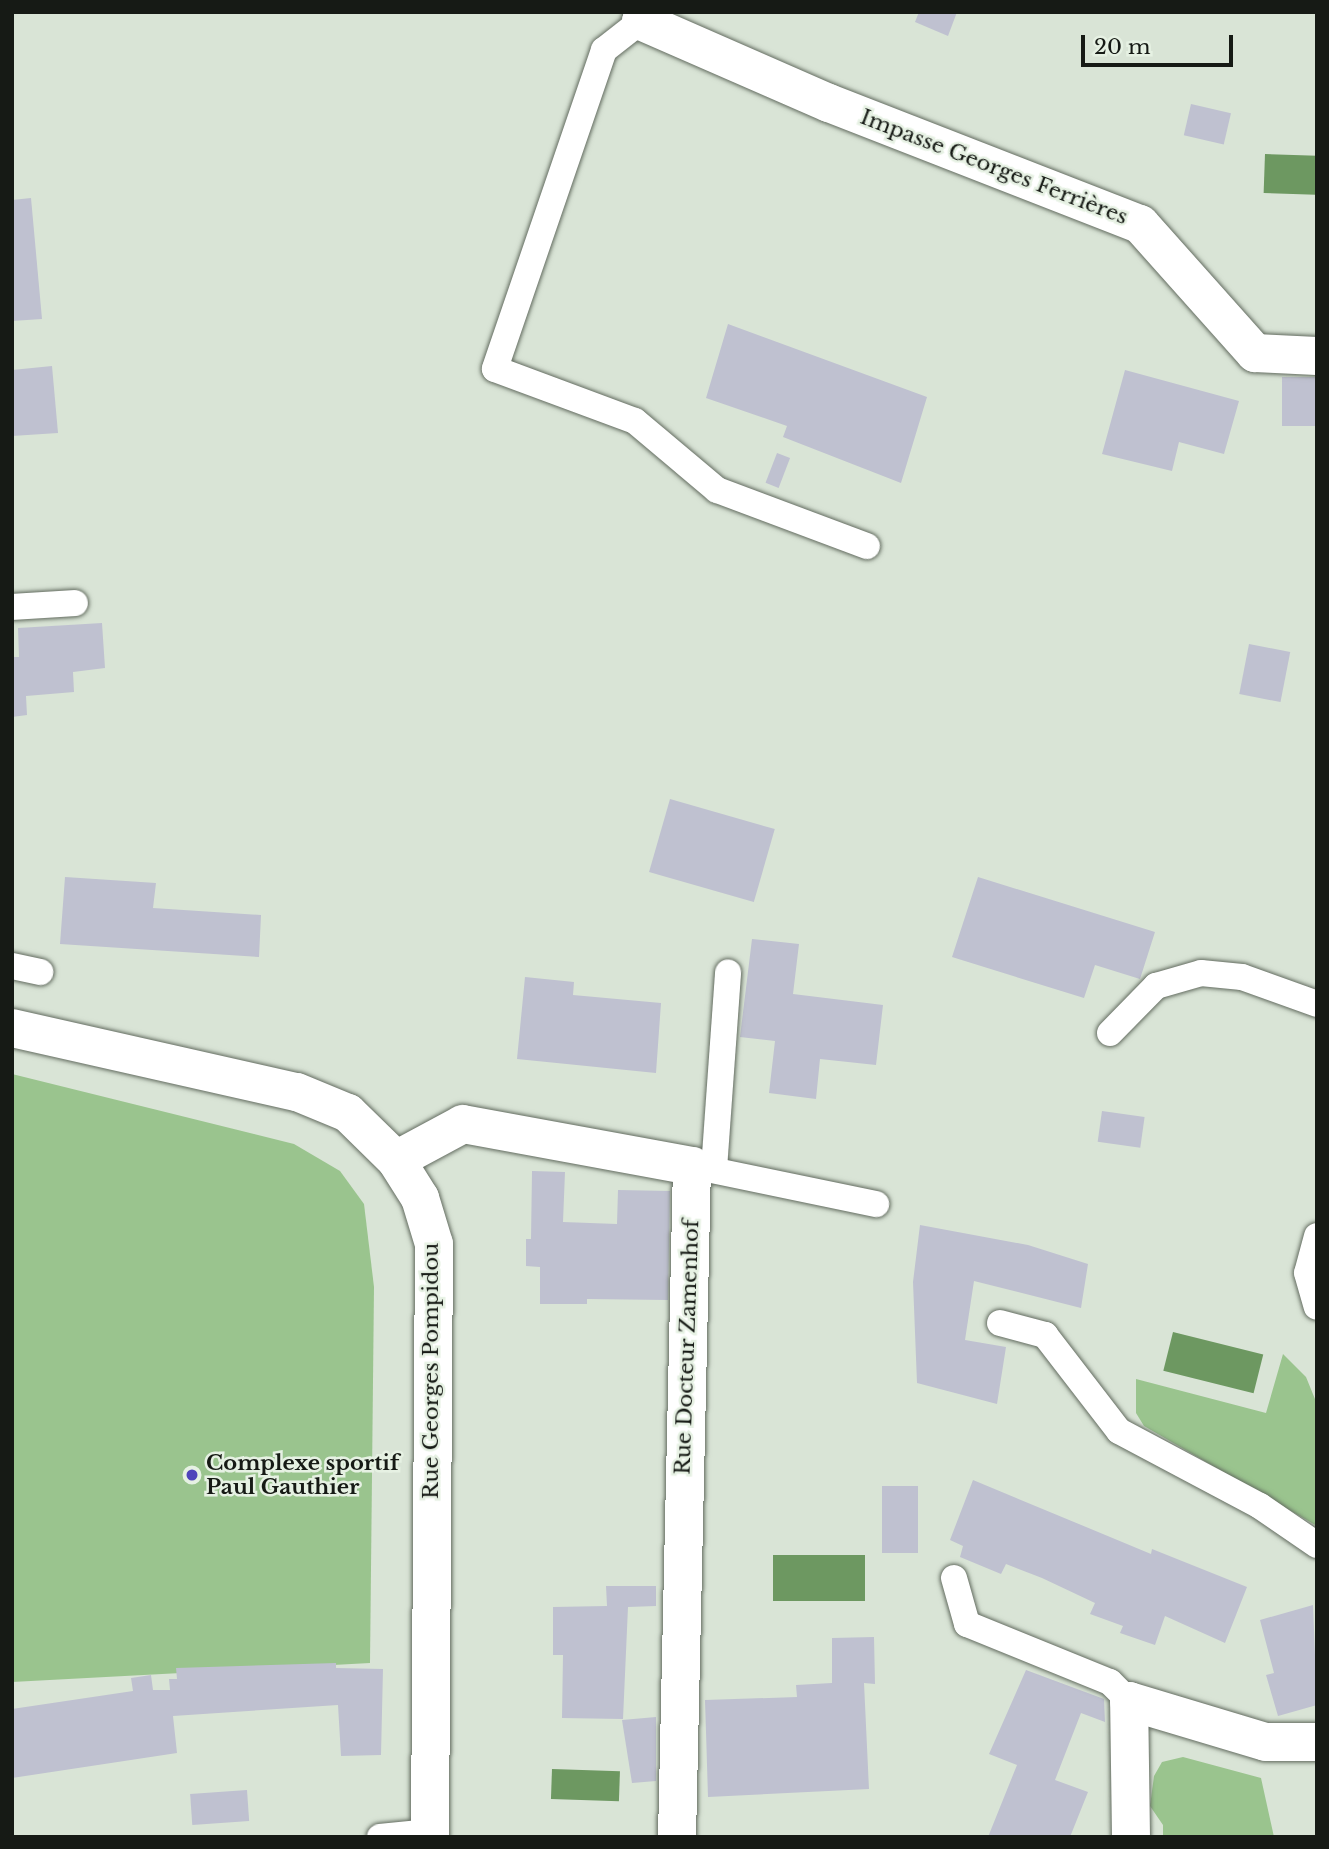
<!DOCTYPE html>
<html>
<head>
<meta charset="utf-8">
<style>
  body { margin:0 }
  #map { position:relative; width:1329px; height:1849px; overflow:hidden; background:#d9e4d6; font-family:"Libre Baskerville",serif }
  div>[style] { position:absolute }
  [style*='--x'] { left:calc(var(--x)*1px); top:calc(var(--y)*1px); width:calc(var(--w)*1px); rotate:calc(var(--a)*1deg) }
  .green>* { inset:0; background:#9ac48e }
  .water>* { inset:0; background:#6d9861; transform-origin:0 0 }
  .building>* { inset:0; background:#bfc1d0; transform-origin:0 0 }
  .roads { filter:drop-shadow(0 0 2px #636c60) drop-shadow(0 0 2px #636c60) }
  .service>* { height:26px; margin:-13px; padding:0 13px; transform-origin:13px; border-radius:13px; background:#fff }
  .minor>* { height:38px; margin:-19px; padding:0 19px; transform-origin:19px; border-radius:19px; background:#fff }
  .dots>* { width:19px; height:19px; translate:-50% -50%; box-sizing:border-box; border:4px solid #e6f1e3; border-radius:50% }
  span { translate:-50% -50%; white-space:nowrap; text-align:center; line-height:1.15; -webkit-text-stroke:5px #e6f1e3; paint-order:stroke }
  .street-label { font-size:21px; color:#161a15 }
  .poi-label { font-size:21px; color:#161a15; font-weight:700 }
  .left { translate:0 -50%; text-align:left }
  .frame { position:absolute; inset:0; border:14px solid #161a15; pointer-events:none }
  .scale { position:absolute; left:1081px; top:35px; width:152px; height:32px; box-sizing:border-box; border:4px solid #161a15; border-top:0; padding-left:9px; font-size:21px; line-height:24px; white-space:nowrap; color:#161a15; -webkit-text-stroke:5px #e6f1e3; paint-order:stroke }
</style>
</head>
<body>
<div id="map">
  <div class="green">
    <div style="clip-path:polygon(12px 1074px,294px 1144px,340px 1171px,364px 1204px,374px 1287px,370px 1663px,12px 1682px)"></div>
    <div style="clip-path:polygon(1283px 1354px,1306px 1377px,1317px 1404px,1317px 1526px,1144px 1426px,1136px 1413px,1136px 1379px,1266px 1413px)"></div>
    <div style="clip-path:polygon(1183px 1757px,1261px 1778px,1274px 1837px,1163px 1837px,1163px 1825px,1150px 1806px,1154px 1776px,1162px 1762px)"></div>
  </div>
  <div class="water">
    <div style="left:1265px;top:154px;width:52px;height:39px;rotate:2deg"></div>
    <div style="left:1173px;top:1332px;width:93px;height:40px;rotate:14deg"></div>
    <div style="left:865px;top:1555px;width:46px;height:92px;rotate:90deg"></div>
    <div style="left:552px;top:1769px;width:68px;height:30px;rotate:2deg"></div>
  </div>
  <div class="building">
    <div style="clip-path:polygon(919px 12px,957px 12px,948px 36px,915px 22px)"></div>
    <div style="left:1191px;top:104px;width:41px;height:32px;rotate:13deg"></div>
    <div style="clip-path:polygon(31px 198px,42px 319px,12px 321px,12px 200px)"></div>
    <div style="clip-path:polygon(728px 324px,927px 397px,901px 483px,783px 437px,787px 426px,706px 398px)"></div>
    <div style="clip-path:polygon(52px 366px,58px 433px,12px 436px,12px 370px)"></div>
    <div style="clip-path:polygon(1125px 370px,1239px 401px,1224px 454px,1179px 442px,1172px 471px,1102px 454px)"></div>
    <div style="left:1317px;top:377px;width:49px;height:35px;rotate:90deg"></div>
    <div style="left:777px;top:453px;width:14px;height:32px;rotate:21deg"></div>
    <div style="clip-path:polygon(102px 623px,105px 668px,73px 672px,74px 692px,26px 696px,27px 715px,12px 717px,12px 657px,19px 657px,18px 628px)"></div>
    <div style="left:1249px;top:644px;width:42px;height:51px;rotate:11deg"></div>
    <div style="left:670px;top:799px;width:109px;height:76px;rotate:16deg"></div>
    <div style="clip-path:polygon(65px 877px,156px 883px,153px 908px,261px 915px,259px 957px,60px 944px)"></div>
    <div style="clip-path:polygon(978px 877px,1155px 932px,1140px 979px,1095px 965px,1084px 998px,952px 957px)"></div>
    <div style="clip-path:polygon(752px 939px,799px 944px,793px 994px,883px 1005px,876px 1065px,820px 1059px,816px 1099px,769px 1093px,775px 1041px,740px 1037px)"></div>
    <div style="clip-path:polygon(525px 977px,574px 982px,573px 995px,661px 1003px,656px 1073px,517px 1059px)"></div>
    <div style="left:1102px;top:1111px;width:43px;height:31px;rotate:8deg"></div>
    <div style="clip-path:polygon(532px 1171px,565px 1172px,563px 1222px,617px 1224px,618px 1190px,670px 1191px,668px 1300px,587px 1299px,587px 1304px,540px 1304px,540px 1267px,526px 1266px,526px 1239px,531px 1239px)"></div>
    <div style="clip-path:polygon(920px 1225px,1028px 1245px,1088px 1264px,1081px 1308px,974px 1281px,965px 1340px,1006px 1347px,997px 1404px,917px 1383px,913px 1282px)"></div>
    <div style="clip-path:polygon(973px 1480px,1151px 1554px,1152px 1549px,1247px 1587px,1225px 1643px,1165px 1616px,1155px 1645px,1120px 1633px,1123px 1626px,1090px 1614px,1095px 1603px,1042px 1578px,1006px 1564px,1001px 1574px,960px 1557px,963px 1546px,950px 1540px)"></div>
    <div style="left:918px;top:1486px;width:67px;height:36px;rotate:90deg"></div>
    <div style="clip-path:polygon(606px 1586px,656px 1586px,656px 1606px,628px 1607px,623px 1719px,562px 1718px,563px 1655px,553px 1655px,553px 1607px,607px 1606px)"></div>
    <div style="clip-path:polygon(1313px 1605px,1317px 1705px,1278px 1716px,1266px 1675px,1274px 1673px,1260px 1620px)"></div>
    <div style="clip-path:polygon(874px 1637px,875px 1684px,864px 1683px,869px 1789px,708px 1797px,705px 1700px,797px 1697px,796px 1685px,832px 1683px,832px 1638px)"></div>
    <div style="clip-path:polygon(336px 1663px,336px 1668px,383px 1669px,381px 1755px,341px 1756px,338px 1705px,173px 1716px,177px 1753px,12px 1778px,12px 1709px,133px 1691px,131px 1678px,151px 1675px,153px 1690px,170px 1690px,169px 1679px,177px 1679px,176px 1668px)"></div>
    <div style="clip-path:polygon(1026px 1670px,1104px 1699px,1105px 1722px,1081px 1713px,1055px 1780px,1088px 1792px,1070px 1837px,988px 1837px,1017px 1765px,989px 1754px)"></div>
    <div style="clip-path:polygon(656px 1717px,656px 1781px,632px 1783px,622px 1720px)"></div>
    <div style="left:247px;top:1790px;width:31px;height:57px;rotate:86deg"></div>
  </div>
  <div class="roads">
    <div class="service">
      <div style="--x:641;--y:21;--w:47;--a:141.9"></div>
      <div style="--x:604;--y:50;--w:337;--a:108.9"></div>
      <div style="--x:495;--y:369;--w:149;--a:20.4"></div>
      <div style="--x:635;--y:421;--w:107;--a:40.1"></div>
      <div style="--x:717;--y:490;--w:160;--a:20.5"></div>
      <div style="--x:12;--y:607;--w:63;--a:-3.6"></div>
      <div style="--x:12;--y:966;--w:29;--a:12"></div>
      <div style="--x:1110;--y:1033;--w:66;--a:-45.6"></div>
      <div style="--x:1156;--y:986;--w:47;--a:-16.1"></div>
      <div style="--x:1201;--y:973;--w:41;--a:5.6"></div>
      <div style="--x:1242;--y:977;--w:80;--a:19.8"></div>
      <div style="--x:697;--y:1167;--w:183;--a:11.7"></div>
      <div style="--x:714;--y:1169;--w:197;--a:-85.9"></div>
      <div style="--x:1317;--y:1236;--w:38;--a:105"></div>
      <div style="--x:1307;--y:1273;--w:35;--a:74"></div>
      <div style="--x:1000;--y:1323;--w:47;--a:14.9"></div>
      <div style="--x:1045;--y:1335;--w:121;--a:52.4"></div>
      <div style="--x:1119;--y:1431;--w:160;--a:28"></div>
      <div style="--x:1260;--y:1506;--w:69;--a:34.4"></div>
      <div style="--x:954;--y:1578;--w:48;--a:74.2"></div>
      <div style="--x:967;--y:1624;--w:154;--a:22.1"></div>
      <div style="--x:1110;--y:1682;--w:27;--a:45"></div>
      <div style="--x:380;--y:1837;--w:50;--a:-5.7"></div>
    </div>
    <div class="minor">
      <div style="--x:644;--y:12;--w:9;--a:108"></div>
      <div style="--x:641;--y:21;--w:205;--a:23.6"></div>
      <div style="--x:829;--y:103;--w:334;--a:21.3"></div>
      <div style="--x:1140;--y:224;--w:173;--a:48.3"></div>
      <div style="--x:1255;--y:353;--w:62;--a:2.8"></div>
      <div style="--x:12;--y:1028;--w:292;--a:12.7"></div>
      <div style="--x:297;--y:1092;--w:55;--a:22.4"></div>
      <div style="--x:348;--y:1113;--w:67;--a:44.4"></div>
      <div style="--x:396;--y:1160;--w:45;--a:57.7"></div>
      <div style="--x:420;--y:1198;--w:48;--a:73.1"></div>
      <div style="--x:434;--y:1244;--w:593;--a:90.39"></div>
      <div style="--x:396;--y:1160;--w:76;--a:-28.2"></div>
      <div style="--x:463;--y:1124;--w:233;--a:10.4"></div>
      <div style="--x:692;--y:1166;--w:671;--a:91.28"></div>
      <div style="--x:1131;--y:1837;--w:136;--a:-90.8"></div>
      <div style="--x:1129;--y:1701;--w:143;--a:16.7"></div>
      <div style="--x:1266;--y:1742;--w:51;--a:0"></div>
    </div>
  </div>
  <div class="dots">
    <div style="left:192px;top:1475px;background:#4f44bb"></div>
  </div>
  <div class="street-label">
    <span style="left:994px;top:167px;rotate:21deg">Impasse Georges Ferrières</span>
    <span style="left:687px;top:1347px;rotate:-88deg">Rue Docteur Zamenhof</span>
    <span style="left:431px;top:1371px;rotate:-90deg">Rue Georges Pompidou</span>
  </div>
  <div class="poi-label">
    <span class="left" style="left:206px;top:1475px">Complexe sportif<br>Paul Gauthier</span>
  </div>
  <div class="frame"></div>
  <div class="scale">20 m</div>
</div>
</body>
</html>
